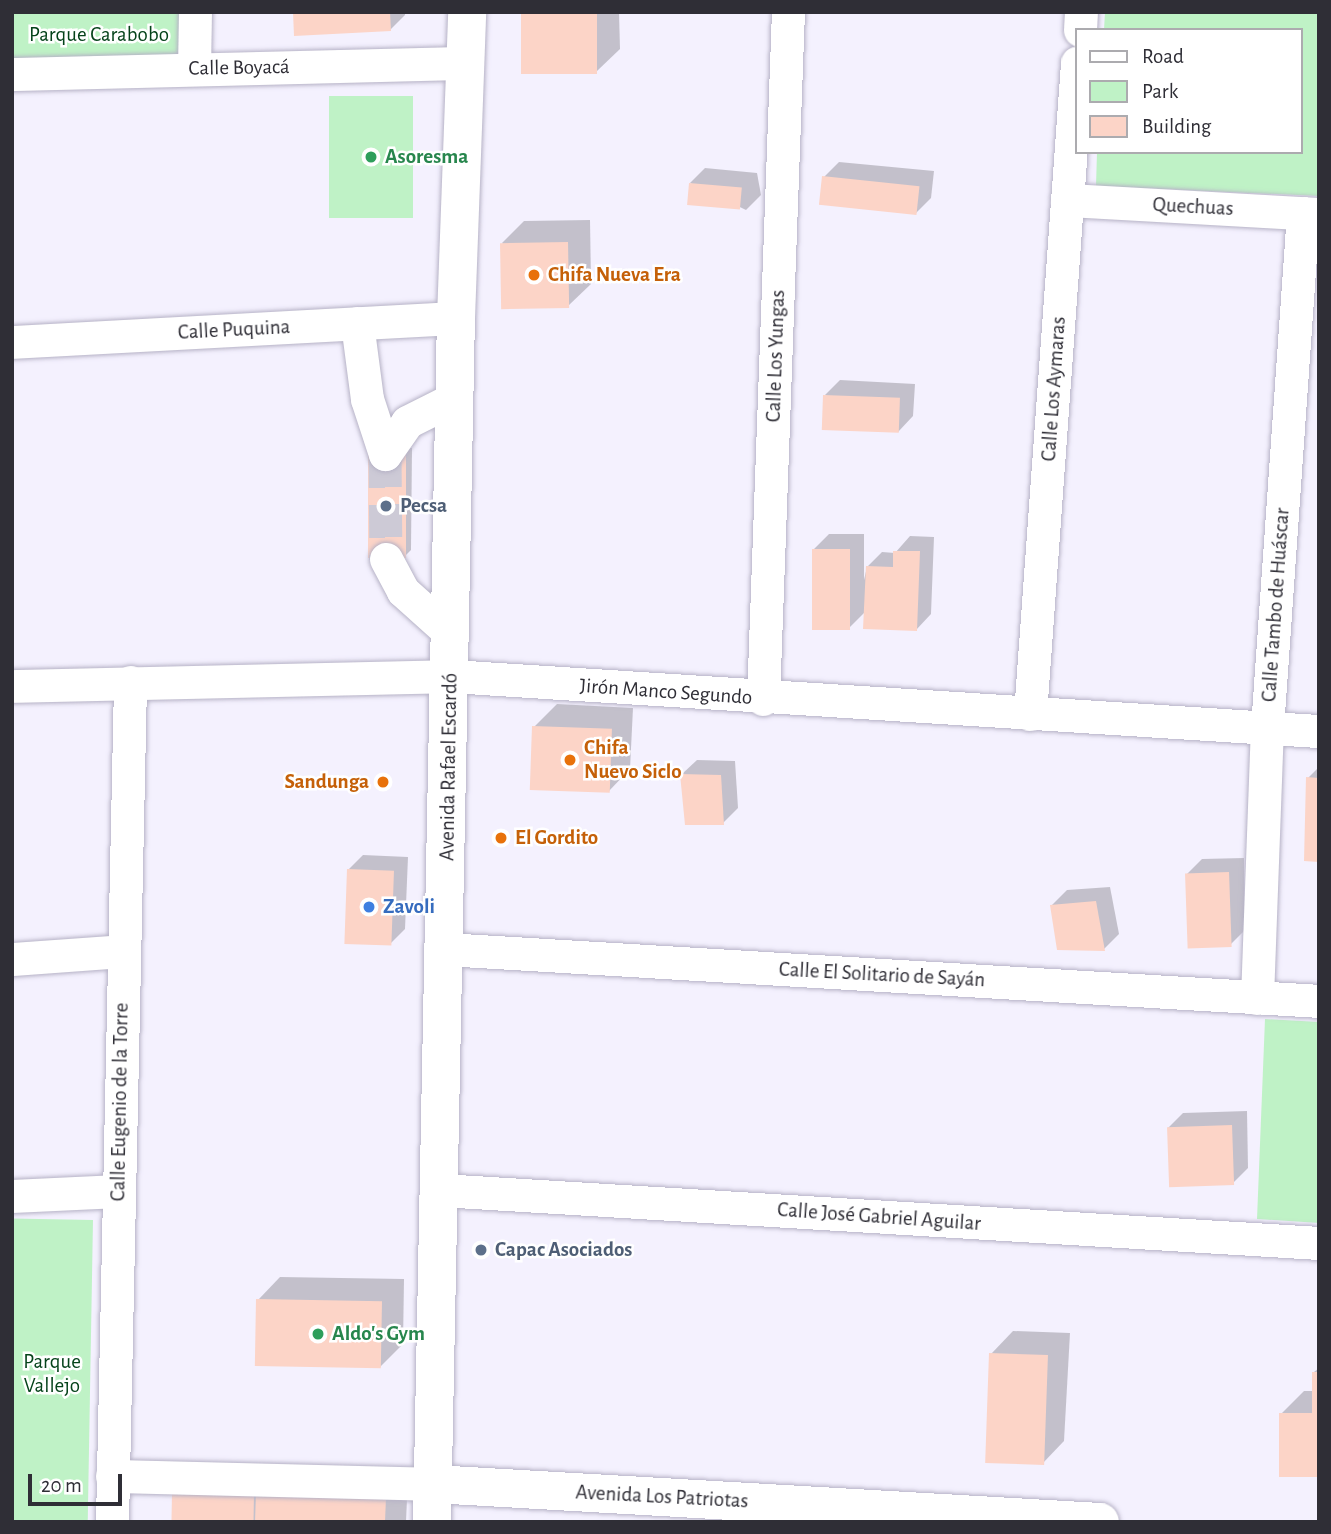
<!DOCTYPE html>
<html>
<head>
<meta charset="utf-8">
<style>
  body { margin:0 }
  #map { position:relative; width:1331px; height:1534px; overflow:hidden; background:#f4f1fe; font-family:"Alegreya Sans",sans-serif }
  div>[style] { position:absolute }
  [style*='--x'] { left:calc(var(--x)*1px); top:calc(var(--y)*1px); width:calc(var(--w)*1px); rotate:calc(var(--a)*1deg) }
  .green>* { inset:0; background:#bff2c6; transform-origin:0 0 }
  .shadow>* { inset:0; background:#0003 }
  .building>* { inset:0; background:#fcd4c7; transform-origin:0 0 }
  .minor-tunnel>* { height:33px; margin-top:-16.5px; transform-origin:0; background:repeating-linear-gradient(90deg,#cdcad6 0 33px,transparent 0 50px) }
  .roads { filter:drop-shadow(0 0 2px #b6b2c6) drop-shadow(0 0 2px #b6b2c6) }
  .minor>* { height:33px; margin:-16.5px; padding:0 16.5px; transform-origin:16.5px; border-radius:16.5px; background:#fff }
  .major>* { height:38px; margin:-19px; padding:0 19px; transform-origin:19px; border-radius:19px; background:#fff }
  .dots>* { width:19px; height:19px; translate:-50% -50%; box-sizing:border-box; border:4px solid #fff; border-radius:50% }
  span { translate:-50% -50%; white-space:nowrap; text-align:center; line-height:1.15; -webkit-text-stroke:5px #fff; paint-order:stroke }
  .park-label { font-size:21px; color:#05431a }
  .street-label { font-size:21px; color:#2f2e36 }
  .leisure-label { font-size:21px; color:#27864d; font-weight:700 }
  .left { translate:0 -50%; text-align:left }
  .food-label { font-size:21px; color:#c56008; font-weight:700 }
  .right { translate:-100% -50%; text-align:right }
  .service-label { font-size:21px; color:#4e5e75; font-weight:700 }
  .shop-label { font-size:21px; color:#366cbe; font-weight:700 }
  .frame { position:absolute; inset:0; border:14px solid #2f2e36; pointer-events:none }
  .legend { position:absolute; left:1075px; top:28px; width:228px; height:126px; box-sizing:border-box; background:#fff; border:2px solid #acabaf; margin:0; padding:9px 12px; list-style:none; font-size:21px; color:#2f2e36 }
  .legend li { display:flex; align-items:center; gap:14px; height:35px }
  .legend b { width:35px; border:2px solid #acabaf }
  .scale { position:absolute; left:28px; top:1474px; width:94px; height:32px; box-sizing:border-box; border:4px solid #2f2e36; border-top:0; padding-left:9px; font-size:21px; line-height:24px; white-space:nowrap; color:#2f2e36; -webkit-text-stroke:5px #fff; paint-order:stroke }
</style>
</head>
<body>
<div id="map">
  <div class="green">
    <div style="left:12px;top:12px;width:174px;height:48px"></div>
    <div style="clip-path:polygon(1105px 12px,1319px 12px,1319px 196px,1096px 186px,1097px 152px,1301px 152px,1301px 30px,1104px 30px)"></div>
    <div style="left:329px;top:96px;width:84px;height:122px"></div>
    <div style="clip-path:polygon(1265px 1019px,1319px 1022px,1319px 1223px,1257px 1219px)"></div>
    <div style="left:93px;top:1220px;width:302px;height:81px;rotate:91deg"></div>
  </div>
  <div class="shadow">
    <div style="clip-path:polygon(295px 12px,405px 12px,405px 15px,390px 30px)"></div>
    <div style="clip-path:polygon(522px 12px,619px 12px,620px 49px,597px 71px)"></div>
    <div style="clip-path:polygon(839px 162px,934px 171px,931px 198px,916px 213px,824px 177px)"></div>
    <div style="clip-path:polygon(705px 168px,757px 173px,761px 195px,746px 210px,690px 183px)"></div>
    <div style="clip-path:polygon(590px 220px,591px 284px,568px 306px,502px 243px,524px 221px)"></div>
    <div style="clip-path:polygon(840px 380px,915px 384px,913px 416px,898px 432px,825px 395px)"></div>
    <div style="clip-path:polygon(377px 447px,412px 448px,411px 550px,404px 557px)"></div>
    <div style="clip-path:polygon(829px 534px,864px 534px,864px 580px,867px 567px,882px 552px,895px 553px,910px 536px,934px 537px,931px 614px,916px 630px,866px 611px,848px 629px,814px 549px)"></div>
    <div style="clip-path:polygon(557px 704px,633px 708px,630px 769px,608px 792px,534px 727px)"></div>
    <div style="clip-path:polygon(697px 760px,735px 761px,738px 808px,723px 823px,682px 774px)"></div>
    <div style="clip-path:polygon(1319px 767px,1319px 860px,1308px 778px)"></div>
    <div style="clip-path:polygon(363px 855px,408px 857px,405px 929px,390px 944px,348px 870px)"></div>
    <div style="clip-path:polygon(1244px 858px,1245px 930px,1230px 945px,1187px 874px,1202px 859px)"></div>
    <div style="clip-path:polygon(1110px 887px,1119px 934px,1104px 949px,1052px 905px,1067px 890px)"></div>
    <div style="clip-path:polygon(1247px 1111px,1248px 1168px,1233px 1183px,1168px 1128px,1183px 1113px)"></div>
    <div style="clip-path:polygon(280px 1277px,404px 1279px,403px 1344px,380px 1367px,258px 1300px)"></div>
    <div style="clip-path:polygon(1013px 1331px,1070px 1333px,1064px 1441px,1042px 1464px,991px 1354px)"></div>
    <div style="clip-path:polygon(1319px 1368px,1319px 1476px,1281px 1414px,1304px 1391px,1314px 1391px,1314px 1372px)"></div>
    <div style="clip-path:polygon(408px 1475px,406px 1522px,174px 1522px,174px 1493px)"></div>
  </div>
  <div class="building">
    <div style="clip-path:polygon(293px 12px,390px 12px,391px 31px,294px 36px)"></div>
    <div style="left:521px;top:12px;width:76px;height:62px"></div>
    <div style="left:822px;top:176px;width:98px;height:29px;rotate:6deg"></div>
    <div style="left:689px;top:183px;width:53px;height:22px;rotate:5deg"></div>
    <div style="left:568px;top:242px;width:66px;height:68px;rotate:89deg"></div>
    <div style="left:823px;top:395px;width:77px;height:35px;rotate:2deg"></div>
    <div style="left:368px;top:454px;width:38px;height:104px"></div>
    <div style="left:812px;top:549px;width:38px;height:81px"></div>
    <div style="clip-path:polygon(893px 551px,920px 551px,917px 631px,863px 629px,866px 566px,893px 567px)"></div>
    <div style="left:532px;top:726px;width:80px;height:64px;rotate:2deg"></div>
    <div style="clip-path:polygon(680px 774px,721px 775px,724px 825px,685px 825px)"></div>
    <div style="clip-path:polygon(1306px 777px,1319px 778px,1319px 862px,1304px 861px)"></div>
    <div style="left:347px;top:869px;width:47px;height:75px;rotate:2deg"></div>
    <div style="left:1229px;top:872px;width:75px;height:44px;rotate:88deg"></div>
    <div style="clip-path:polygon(1096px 901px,1105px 951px,1057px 950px,1050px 905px)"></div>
    <div style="left:1232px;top:1125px;width:60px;height:65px;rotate:88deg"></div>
    <div style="left:256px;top:1299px;width:126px;height:67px;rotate:1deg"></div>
    <div style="left:989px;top:1353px;width:59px;height:110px;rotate:2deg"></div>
    <div style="clip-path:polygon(1312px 1372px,1319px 1372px,1319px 1477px,1279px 1477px,1279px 1413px,1312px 1413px)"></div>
    <div style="left:172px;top:1492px;width:82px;height:30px;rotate:1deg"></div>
    <div style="clip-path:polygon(256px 1493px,386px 1497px,385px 1522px,255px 1522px)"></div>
  </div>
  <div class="minor-tunnel">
    <div style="--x:385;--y:454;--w:105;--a:89.5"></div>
  </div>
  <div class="roads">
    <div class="minor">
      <div style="--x:1080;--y:30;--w:18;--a:-87"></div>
      <div style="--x:194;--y:69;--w:57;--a:-89"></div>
      <div style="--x:12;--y:74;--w:453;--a:-1.4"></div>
      <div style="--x:1067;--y:200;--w:252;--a:3.2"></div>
      <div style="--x:357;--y:323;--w:77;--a:82.5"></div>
      <div style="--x:367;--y:399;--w:58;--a:71.9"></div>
      <div style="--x:12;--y:342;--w:445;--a:-3.1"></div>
      <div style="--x:385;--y:454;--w:39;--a:-55"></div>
      <div style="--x:407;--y:422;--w:54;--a:-26.6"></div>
      <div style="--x:386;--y:559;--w:36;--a:62"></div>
      <div style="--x:403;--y:591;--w:64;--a:41.9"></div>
      <div style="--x:12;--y:686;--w:439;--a:-1.3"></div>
      <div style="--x:451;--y:676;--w:870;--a:3.63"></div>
      <div style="--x:763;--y:699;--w:687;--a:-87.92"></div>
      <div style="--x:1030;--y:714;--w:653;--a:-85.87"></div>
      <div style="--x:445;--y:949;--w:876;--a:3.4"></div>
      <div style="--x:12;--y:959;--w:111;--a:-4.1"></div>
      <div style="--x:1257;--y:998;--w:270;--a:-87.9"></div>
      <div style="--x:1267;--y:728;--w:516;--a:-86"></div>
      <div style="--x:440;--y:1190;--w:881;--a:3.45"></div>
      <div style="--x:12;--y:1196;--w:106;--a:-2.7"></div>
      <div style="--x:112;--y:1476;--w:321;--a:1.4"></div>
      <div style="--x:112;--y:1522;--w:840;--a:-88.77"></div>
    </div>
    <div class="major">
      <div style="--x:433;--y:1484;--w:668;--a:3.26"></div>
      <div style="--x:432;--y:1522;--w:1204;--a:-88.86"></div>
      <div style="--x:456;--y:318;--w:306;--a:-87.9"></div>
    </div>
  </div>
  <div class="dots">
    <div style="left:371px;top:157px;background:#2e9e5b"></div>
    <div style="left:534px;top:275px;background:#e8710a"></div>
    <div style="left:386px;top:506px;background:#5c6f8a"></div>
    <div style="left:570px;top:760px;background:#e8710a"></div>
    <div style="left:383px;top:782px;background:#e8710a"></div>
    <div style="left:501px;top:838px;background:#e8710a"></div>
    <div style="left:369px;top:907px;background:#3f7fe0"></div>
    <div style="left:481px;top:1250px;background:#5c6f8a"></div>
    <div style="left:318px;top:1334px;background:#2e9e5b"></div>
  </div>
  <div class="park-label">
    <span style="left:99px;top:35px">Parque Carabobo</span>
    <span style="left:52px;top:1374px">Parque<br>Vallejo</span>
  </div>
  <div class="street-label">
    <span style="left:239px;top:68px;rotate:-1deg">Calle Boyacá</span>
    <span style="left:1193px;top:207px;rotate:3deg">Quechuas</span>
    <span style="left:234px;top:330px;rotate:-3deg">Calle Puquina</span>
    <span style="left:776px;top:356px;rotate:-88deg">Calle Los Yungas</span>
    <span style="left:1054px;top:389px;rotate:-86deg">Calle Los Aymaras</span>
    <span style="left:1276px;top:605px;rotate:-86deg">Calle Tambo de Huáscar</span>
    <span style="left:666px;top:692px;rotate:4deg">Jirón Manco Segundo</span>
    <span style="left:449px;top:767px;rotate:-89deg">Avenida Rafael Escardó</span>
    <span style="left:882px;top:975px;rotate:3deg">Calle El Solitario de Sayán</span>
    <span style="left:120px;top:1102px;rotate:-89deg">Calle Eugenio de la Torre</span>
    <span style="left:879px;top:1217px;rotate:4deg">Calle José Gabriel Aguilar</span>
    <span style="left:662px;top:1497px;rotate:3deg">Avenida Los Patriotas</span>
  </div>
  <div class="leisure-label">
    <span class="left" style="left:385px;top:157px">Asoresma</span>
    <span class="left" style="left:332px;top:1334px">Aldo's Gym</span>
  </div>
  <div class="food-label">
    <span class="left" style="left:548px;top:275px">Chifa Nueva Era</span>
    <span class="left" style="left:584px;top:760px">Chifa<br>Nuevo Siclo</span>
    <span class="right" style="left:369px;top:782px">Sandunga</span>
    <span class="left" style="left:515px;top:838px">El Gordito</span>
  </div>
  <div class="service-label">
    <span class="left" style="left:400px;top:506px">Pecsa</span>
    <span class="left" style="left:495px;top:1250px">Capac Asociados</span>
  </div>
  <div class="shop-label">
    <span class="left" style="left:383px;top:907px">Zavoli</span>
  </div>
  <div class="frame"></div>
  <ul class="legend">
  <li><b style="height:9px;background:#fff"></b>Road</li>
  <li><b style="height:19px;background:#bff2c6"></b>Park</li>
  <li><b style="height:19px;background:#fcd4c7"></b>Building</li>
  </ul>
  <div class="scale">20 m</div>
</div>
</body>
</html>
